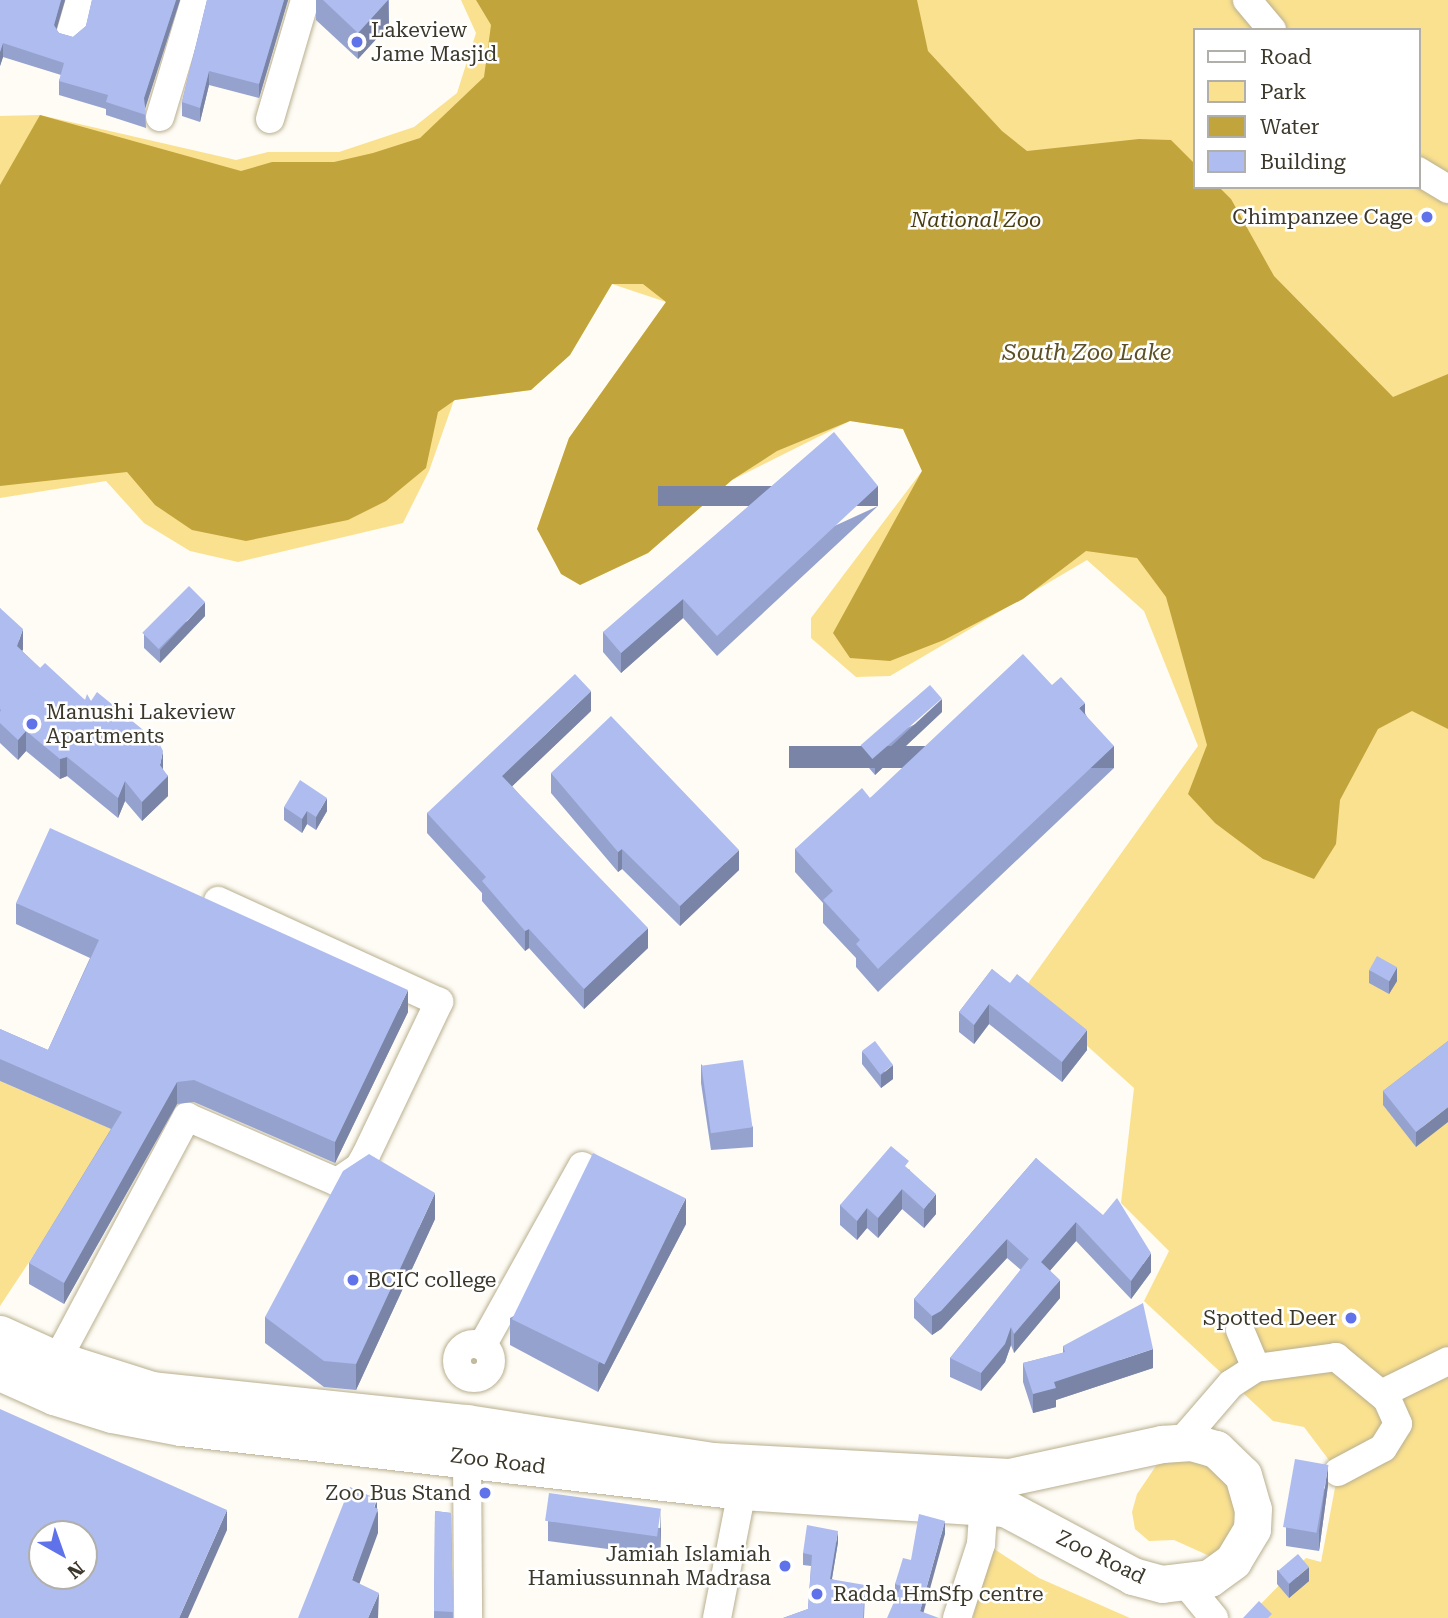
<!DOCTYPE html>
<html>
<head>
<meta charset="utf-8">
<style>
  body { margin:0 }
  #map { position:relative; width:1448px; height:1618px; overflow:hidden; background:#fefcf5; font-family:"Roboto Serif",serif }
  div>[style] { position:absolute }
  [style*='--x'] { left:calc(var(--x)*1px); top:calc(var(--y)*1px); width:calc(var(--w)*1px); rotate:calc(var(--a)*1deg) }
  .green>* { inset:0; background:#fae18f }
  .water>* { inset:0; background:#c2a43d }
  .roads { filter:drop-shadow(0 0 2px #b9af8f) drop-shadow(0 0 2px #b9af8f) }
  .minor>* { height:28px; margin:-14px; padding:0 14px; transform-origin:14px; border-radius:14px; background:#fff }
  .minor>.ring { margin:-14px; padding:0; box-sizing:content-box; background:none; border:28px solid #fff; border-radius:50% }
  .major>* { height:37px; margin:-18.5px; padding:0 18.5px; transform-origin:18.5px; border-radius:18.5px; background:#fff }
  .wall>* { inset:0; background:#96a2ce }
  .shaded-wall>* { inset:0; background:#7a84a7; transform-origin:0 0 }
  .building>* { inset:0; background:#aebcef; transform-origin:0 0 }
  .dots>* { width:19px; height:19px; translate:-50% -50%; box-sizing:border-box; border:4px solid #fff; border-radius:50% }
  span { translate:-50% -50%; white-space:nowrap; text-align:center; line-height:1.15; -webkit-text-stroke:5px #fff; paint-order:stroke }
  .poi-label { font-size:21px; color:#3c382b }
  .left { translate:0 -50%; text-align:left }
  .right { translate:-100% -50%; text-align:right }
  .park-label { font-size:21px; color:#493d12; font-style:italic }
  .street-label { font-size:21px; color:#3c382b }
  .water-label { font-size:23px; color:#5c5026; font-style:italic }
  .legend { position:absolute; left:1193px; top:28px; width:228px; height:161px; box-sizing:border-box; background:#fff; border:2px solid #b1afaa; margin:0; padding:9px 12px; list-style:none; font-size:21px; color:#3c382b }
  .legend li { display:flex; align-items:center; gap:14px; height:35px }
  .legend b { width:35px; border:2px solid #b1afaa }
  .north { position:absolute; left:28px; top:1520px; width:70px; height:70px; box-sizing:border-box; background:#fff; border:2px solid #b1afaa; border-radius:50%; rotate:140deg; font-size:19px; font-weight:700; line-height:28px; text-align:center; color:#3c382b }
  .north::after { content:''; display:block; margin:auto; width:24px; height:32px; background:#6072e9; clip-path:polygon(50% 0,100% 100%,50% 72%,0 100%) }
</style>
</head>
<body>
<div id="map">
  <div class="green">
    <div style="clip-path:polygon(evenodd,461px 0,1448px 0,1448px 1618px,1247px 1618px,1306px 1558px,1321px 1562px,1338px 1472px,1304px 1427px,1273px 1421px,1144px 1301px,1169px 1251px,1121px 1203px,1134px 1088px,1024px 989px,1198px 746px,1144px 611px,1087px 560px,890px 676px,856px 677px,811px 638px,811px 618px,922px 471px,903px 429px,850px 421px,732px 480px,648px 553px,580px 585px,537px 529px,569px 438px,666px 302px,612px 284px,570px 355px,531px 390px,454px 400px,429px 471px,403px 523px,238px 562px,190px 551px,144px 523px,106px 481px,0 498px,0 116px,40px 115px,236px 160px,268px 152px,339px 152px,414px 127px,457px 93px,476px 33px,461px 0,1194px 30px,1418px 30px,1418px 187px,1194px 187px,1194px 30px)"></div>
    <div style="clip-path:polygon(0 1081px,116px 1131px,0 1306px)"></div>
    <div style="clip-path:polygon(1173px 1453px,1217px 1466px,1235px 1494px,1239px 1531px,1214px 1558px,1174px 1540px,1149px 1541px,1135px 1529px,1132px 1512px,1137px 1494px,1160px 1460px)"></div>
    <div style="clip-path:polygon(991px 1547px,1039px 1578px,1130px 1618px,973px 1618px)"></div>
  </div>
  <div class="water">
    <div style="clip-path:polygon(476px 0,917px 0,928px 51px,1002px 131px,1027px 151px,1139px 139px,1171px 140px,1194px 163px,1194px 187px,1219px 187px,1231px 199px,1274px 276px,1393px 397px,1448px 374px,1448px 729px,1412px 711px,1378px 729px,1340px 800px,1336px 844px,1314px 879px,1263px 859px,1215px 823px,1188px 794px,1207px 745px,1166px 597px,1137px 558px,1086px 551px,1023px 599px,944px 640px,890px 661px,850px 658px,833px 633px,922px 471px,903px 429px,850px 421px,777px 451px,732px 480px,648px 553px,580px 585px,561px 574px,537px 529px,569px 438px,666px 302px,643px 284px,612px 284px,570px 355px,531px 390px,455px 400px,438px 412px,426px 468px,386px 501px,348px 520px,246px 541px,192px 530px,155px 505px,127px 472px,0 486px,0 185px,40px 115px,241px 171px,272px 162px,334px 162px,373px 153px,420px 138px,484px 77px,491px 25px)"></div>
  </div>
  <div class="roads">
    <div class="minor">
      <div style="--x:1247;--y:0;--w:39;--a:50"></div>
      <div style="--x:70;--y:35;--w:36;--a:-74"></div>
      <div style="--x:160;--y:117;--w:122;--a:-73.3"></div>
      <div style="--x:270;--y:119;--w:124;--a:-73.6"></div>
      <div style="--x:1418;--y:171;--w:35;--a:31"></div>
      <div style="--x:1240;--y:1330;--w:41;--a:67.2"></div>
      <div style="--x:1256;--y:1368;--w:81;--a:-7.8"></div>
      <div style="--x:1336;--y:1357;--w:66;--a:39.5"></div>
      <div style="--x:1387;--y:1399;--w:27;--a:66"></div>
      <div style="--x:1398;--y:1424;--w:28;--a:122"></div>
      <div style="--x:1383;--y:1448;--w:51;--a:151.9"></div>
      <div class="ring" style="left:457px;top:1344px;width:6px;height:6px"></div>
      <div style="--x:482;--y:1346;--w:206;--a:-60.9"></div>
      <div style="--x:57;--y:1360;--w:276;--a:-61.9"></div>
      <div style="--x:187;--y:1117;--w:163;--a:23.4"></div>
      <div style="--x:337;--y:1182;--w:27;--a:-34"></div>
      <div style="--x:359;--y:1167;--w:14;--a:-60"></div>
      <div style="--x:366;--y:1155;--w:170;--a:-64.5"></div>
      <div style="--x:439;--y:1002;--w:243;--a:-155.4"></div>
      <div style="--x:1383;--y:1393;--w:72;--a:-26.2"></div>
      <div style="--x:1180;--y:1443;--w:78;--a:-49.2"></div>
      <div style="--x:1231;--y:1384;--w:30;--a:-33"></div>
      <div style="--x:467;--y:1457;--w:161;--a:89.6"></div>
      <div style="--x:1186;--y:1584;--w:44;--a:50.5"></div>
      <div style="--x:717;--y:1618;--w:129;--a:-78.9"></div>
      <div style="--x:957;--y:1618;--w:78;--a:-72"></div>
      <div style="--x:981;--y:1544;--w:39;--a:-86"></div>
    </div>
    <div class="major">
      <div style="--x:0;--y:1334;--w:63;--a:24.5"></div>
      <div style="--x:57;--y:1360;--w:100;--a:17.5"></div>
      <div style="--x:152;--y:1390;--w:317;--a:6"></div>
      <div style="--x:467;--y:1423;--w:248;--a:8.8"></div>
      <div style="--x:712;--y:1461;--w:297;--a:3.1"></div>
      <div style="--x:1009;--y:1477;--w:157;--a:-12.2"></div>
      <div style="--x:1162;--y:1444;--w:29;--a:-4"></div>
      <div style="--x:1191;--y:1442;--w:26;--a:16"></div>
      <div style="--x:1216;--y:1449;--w:37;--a:44"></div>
      <div style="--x:1243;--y:1475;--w:35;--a:74"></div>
      <div style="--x:1253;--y:1509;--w:20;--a:93"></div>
      <div style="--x:1252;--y:1529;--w:37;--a:121"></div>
      <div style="--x:1233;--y:1561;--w:29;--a:144"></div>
      <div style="--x:1210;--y:1578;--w:48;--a:172.9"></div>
      <div style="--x:1162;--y:1584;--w:30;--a:-165"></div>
      <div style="--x:1133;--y:1576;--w:145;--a:-152"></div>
      <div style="--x:1005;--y:1508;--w:264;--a:-176.3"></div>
      <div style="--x:742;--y:1491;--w:565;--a:-173.49"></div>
      <div style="--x:181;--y:1427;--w:70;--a:-169.3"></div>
      <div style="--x:112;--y:1414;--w:61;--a:-162.8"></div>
      <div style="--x:54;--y:1396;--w:59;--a:-156"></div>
    </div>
  </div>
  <div class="wall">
    <div style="clip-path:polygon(0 0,65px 0,56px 29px,59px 33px,73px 37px,86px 26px,92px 0,180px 0,145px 108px,146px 128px,106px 115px,106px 109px,59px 95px,59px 81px,61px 75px,3px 57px,0 66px)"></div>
    <div style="clip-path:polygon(207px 0,288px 0,259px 98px,209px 85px,200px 122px,182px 116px,182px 102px)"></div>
    <div style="clip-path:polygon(316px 0,389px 0,389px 25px,358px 59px,316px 20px)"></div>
    <div style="clip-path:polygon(878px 506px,717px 656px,683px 618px,621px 673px,603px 652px,603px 632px)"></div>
    <div style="clip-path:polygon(0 608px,23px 649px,22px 651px,40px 668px,85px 700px,91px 701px,163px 770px,168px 796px,142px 821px,125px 801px,118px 818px,67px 776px,60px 779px,26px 751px,18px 760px,0 743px)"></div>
    <div style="clip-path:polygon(205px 616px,160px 663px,144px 648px,144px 634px)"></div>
    <div style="clip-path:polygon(1052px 685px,1085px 713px,1114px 768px,878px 992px,856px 967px,856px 958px,823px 923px,823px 903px,795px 872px,795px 849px,870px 798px)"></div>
    <div style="clip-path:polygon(591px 711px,512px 786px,648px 948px,584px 1009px,529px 948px,525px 951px,482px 901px,482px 893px,427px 833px,427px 813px)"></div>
    <div style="clip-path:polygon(942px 712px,875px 775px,863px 761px,863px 748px)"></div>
    <div style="clip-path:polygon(551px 773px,739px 870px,680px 926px,622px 869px,618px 872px,551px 793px)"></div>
    <div style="clip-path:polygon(284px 807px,327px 811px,316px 830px,307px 824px,302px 833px,284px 820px)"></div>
    <div style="clip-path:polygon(16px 903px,408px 1012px,335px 1163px,194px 1102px,177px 1104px,64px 1304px,29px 1284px,29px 1263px,111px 1129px,0 1081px,0 1029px,48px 1050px,90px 958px,16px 924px)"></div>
    <div style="clip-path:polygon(992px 969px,1087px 1050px,1062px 1082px,989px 1024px,974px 1044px,959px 1032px,959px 1012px)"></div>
    <div style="clip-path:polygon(1369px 970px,1397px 981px,1389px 994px,1369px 983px)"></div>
    <div style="clip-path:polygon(1448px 1041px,1416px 1147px,1383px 1105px,1383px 1091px)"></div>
    <div style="clip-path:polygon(862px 1051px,893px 1079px,881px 1088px,862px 1064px)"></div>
    <div style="clip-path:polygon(701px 1064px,753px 1127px,753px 1147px,711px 1150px,701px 1083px)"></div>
    <div style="clip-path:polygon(1036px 1158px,1151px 1272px,1131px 1299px,1076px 1241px,1050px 1270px,1060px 1298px,1014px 1353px,1011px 1345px,1005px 1362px,981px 1391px,950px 1377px,950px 1358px,1021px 1270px,1007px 1258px,941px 1329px,932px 1335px,914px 1318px,914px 1299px)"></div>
    <div style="clip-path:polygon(909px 1169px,936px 1214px,924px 1228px,902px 1209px,878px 1238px,867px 1228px,857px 1240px,840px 1225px,840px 1205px)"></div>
    <div style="clip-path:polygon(435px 1219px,356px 1390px,324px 1387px,265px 1343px,265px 1317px)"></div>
    <div style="clip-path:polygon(686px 1224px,598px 1392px,510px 1345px,510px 1318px)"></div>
    <div style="clip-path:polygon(1063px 1346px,1153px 1368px,1056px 1400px,1056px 1407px,1033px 1413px,1023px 1382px,1023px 1363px,1063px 1353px)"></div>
    <div style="clip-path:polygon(1328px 1485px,1319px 1551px,1286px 1546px,1286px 1527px)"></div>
    <div style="clip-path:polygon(435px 1511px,451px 1513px,453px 1618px,434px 1618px)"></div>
    <div style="clip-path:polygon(548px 1521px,661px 1528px,660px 1556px,548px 1541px)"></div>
    <div style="clip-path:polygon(945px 1534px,896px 1598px,895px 1598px,895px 1584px,911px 1560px)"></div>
    <div style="clip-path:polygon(838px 1542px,832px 1579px,865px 1596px,864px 1618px,783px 1618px,808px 1609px,811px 1566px,803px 1565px,803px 1553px)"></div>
    <div style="clip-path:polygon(1277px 1570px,1309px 1581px,1289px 1598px,1277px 1584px)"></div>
  </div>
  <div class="shaded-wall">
    <div style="clip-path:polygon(61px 0,65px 0,54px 38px,54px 25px)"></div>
    <div style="clip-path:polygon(176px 0,180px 0,144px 112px,144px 98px)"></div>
    <div style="clip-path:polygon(284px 0,288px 0,259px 98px,259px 84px)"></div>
    <div style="clip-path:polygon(388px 0,389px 25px,358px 59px,358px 33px)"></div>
    <div style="clip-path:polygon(3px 43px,3px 57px,0 66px,0 52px)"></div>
    <div style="clip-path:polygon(209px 71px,209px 85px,200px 122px,200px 108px)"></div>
    <div style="left:878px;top:486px;width:20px;height:220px;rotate:90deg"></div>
    <div style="clip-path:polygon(683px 599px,683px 618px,621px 673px,621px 653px)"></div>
    <div style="clip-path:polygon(205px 602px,205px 616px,160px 663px,160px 650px)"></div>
    <div style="clip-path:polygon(23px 629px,23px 649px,17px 666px,17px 646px)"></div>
    <div style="clip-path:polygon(591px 691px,591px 711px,502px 796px,502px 776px)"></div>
    <div style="clip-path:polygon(942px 699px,942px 712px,875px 775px,875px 761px)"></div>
    <div style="clip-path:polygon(1085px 703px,1085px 726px,1079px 708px)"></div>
    <div style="clip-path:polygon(26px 731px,26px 751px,18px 760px,18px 740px)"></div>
    <div style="left:1114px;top:746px;width:22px;height:325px;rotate:90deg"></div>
    <div style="clip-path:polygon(163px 751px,163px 771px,168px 776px,168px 796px,142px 821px,142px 802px,160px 765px)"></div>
    <div style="clip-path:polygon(67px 757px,67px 776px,60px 779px,60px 759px)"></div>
    <div style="clip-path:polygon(125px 781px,125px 801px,118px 818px,118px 798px)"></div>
    <div style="clip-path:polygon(327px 798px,327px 811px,316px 830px,316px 817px)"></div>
    <div style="clip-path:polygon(307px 811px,307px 824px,302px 833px,302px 819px)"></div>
    <div style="clip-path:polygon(622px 849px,622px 869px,618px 872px,618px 852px)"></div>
    <div style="clip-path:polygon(739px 850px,739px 870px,680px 926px,680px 906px)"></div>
    <div style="clip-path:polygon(648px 928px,648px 948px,584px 1009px,584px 989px)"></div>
    <div style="clip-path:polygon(529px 929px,529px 948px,525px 951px,525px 931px)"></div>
    <div style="clip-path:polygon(1397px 967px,1397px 981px,1389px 994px,1389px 981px)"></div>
    <div style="clip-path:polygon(408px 990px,408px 1012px,335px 1163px,335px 1142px)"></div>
    <div style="clip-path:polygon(989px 1004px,989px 1024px,974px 1044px,974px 1025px)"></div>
    <div style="clip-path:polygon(1087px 1030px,1087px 1050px,1062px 1082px,1062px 1062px)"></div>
    <div style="clip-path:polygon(893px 1065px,893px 1079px,881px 1088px,881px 1075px)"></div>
    <div style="clip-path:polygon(177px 1082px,177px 1104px,64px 1304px,64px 1283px)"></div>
    <div style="clip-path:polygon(1448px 1107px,1448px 1122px,1416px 1147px,1416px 1132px)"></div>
    <div style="clip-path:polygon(902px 1189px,902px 1209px,878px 1238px,878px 1218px)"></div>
    <div style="clip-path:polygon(435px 1193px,435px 1219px,356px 1390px,356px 1364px)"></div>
    <div style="clip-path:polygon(936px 1194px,936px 1214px,924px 1228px,924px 1209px)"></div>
    <div style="clip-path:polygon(686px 1198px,686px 1224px,598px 1392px,598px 1365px)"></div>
    <div style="clip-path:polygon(867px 1208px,867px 1228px,857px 1240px,857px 1221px)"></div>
    <div style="clip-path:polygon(1076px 1222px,1076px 1241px,1041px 1281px,1041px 1262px)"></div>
    <div style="clip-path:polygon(1007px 1239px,1007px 1258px,941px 1329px,932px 1335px,932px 1316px)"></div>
    <div style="clip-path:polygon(1151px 1253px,1151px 1272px,1131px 1299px,1131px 1281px)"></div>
    <div style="clip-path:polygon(1060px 1280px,1060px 1298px,1014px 1353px,1014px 1334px)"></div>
    <div style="clip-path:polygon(1011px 1327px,1011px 1345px,1005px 1362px,981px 1391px,981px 1373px)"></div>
    <div style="clip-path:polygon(1153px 1349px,1153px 1368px,1056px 1400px,1056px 1407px,1033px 1413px,1033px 1394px,1054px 1382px)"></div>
    <div style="clip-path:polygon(1328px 1465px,1328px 1485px,1319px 1551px,1319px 1531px)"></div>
    <div style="clip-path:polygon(377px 1499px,377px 1513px,378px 1509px,378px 1533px,352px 1604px,352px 1580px)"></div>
    <div style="clip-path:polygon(661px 1508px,661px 1528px,660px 1556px,660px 1536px)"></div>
    <div style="clip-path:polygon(227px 1510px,227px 1530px,188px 1618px,179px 1618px)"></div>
    <div style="clip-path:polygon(945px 1521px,945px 1534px,922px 1618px,920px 1611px)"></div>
    <div style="clip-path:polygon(838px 1531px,838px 1542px,830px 1590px,830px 1579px)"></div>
    <div style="clip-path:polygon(1309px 1567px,1309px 1581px,1289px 1598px,1289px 1584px)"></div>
    <div style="clip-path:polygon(379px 1593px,378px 1618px,368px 1618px)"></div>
  </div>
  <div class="building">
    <div style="clip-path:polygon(0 0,61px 0,54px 25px,59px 33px,73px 37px,86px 26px,92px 0,176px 0,144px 98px,146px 115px,106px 102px,108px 95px,59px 81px,64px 63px,3px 43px,0 52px)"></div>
    <div style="clip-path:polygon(207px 0,284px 0,259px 84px,209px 71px,200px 108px,182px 102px)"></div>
    <div style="clip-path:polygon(323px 0,388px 0,358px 33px)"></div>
    <div style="clip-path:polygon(834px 432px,878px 486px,717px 636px,683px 599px,621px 653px,603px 632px)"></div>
    <div style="left:189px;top:586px;width:23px;height:66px;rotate:45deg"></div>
    <div style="clip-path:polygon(0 608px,23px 629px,17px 646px,40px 668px,45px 663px,85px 700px,87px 694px,91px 701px,97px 692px,159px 743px,163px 751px,160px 765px,168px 776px,142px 802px,125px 781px,118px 798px,67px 757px,60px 759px,26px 731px,18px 740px,0 723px,0 712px,1px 710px,0 709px)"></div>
    <div style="clip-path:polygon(1023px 654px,1052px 685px,1061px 677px,1085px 703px,1079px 708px,1114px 746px,878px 969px,856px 944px,860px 940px,823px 900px,833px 891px,795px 849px,862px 788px,870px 798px)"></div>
    <div style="clip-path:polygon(575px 674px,591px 691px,502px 776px,648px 928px,584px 989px,529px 929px,525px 931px,482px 881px,486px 877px,427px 813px)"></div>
    <div style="left:930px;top:685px;width:18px;height:92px;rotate:49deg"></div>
    <div style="clip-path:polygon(611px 716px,739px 850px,680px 906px,622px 849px,618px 852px,551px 773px)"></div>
    <div style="clip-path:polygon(300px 780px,327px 798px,316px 817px,307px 811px,302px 819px,284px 807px)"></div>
    <div style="clip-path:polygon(50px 828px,408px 990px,335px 1142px,194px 1080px,177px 1082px,64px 1283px,29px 1263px,122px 1112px,0 1059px,0 1029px,48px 1050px,99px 940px,16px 903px)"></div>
    <div style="left:1377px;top:956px;width:23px;height:16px;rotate:29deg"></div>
    <div style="clip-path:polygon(992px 969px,1010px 983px,1017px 974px,1087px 1030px,1062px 1062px,989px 1004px,974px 1025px,959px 1012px)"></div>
    <div style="left:875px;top:1041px;width:30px;height:16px;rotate:53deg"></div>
    <div style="clip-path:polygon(1448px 1041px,1448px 1107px,1416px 1132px,1383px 1091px)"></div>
    <div style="left:743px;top:1060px;width:68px;height:42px;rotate:82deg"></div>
    <div style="clip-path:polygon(891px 1146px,909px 1161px,905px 1166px,936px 1194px,924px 1209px,902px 1189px,878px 1218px,867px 1208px,857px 1221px,840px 1205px)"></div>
    <div style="left:593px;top:1153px;width:103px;height:185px;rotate:26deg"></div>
    <div style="clip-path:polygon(369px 1154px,435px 1193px,356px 1364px,324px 1361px,265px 1317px,343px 1171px)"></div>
    <div style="clip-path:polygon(1036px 1158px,1103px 1215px,1117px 1198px,1151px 1253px,1131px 1281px,1076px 1222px,1041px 1262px,1060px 1280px,1014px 1334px,1011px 1327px,1005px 1344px,981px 1373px,950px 1358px,1029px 1259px,1007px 1239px,941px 1311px,932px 1316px,914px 1299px)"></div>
    <div style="clip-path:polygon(1143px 1303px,1153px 1349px,1054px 1382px,1056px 1388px,1033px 1394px,1023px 1363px,1065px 1352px,1063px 1346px)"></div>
    <div style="clip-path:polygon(evenodd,0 1409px,227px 1510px,179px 1618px,0 1618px,0 1409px,42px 1534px,84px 1534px,84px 1576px,42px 1576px,42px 1534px)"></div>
    <div style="left:1295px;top:1459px;width:34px;height:69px;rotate:10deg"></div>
    <div style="clip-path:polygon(350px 1487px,377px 1499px,374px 1507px,378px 1509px,352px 1580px,379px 1593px,368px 1618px,298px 1618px)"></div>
    <div style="left:549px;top:1493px;width:113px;height:28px;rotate:8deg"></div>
    <div style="clip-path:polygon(435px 1511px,451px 1513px,453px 1612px,434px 1611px)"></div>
    <div style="clip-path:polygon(919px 1514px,945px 1521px,920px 1611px,939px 1618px,887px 1618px,901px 1586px,895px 1584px,903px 1558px,911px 1560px)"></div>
    <div style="clip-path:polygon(807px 1525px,838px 1531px,830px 1579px,865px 1585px,863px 1618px,783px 1618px,808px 1609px,812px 1555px,803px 1553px)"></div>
    <div style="left:1298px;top:1554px;width:17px;height:26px;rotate:50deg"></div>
    <div style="clip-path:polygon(1259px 1601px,1272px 1614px,1268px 1618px,1243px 1618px)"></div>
  </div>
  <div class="dots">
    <div style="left:357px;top:42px;background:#6072e9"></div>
    <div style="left:1427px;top:217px;background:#6072e9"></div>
    <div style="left:32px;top:724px;background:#6072e9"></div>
    <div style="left:353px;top:1280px;background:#6072e9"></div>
    <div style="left:1351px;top:1318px;background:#6072e9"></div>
    <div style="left:485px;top:1493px;background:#6072e9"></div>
    <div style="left:785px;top:1566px;background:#6072e9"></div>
    <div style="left:817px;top:1594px;background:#6072e9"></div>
  </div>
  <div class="poi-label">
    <span class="left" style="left:371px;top:42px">Lakeview<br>Jame Masjid</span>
    <span class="right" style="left:1413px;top:217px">Chimpanzee Cage</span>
    <span class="left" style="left:46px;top:724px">Manushi Lakeview<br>Apartments</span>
    <span class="left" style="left:367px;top:1280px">BCIC college</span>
    <span class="right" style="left:1337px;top:1318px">Spotted Deer</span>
    <span class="right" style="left:471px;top:1493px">Zoo Bus Stand</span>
    <span class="right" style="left:771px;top:1566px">Jamiah Islamiah<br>Hamiussunnah Madrasa</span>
    <span class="left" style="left:833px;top:1594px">Radda HmSfp centre</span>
  </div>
  <div class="park-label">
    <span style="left:976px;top:220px">National Zoo</span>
  </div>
  <div class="street-label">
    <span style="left:498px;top:1461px;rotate:7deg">Zoo Road</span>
    <span style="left:1101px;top:1557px;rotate:26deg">Zoo Road</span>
  </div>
  <div class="water-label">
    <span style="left:1087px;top:353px">South Zoo Lake</span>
  </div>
  <ul class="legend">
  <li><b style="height:9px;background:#fff"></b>Road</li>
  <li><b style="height:19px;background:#fae18f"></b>Park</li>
  <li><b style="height:19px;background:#c2a43d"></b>Water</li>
  <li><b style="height:19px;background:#aebcef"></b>Building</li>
  </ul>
  <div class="north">N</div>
</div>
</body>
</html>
